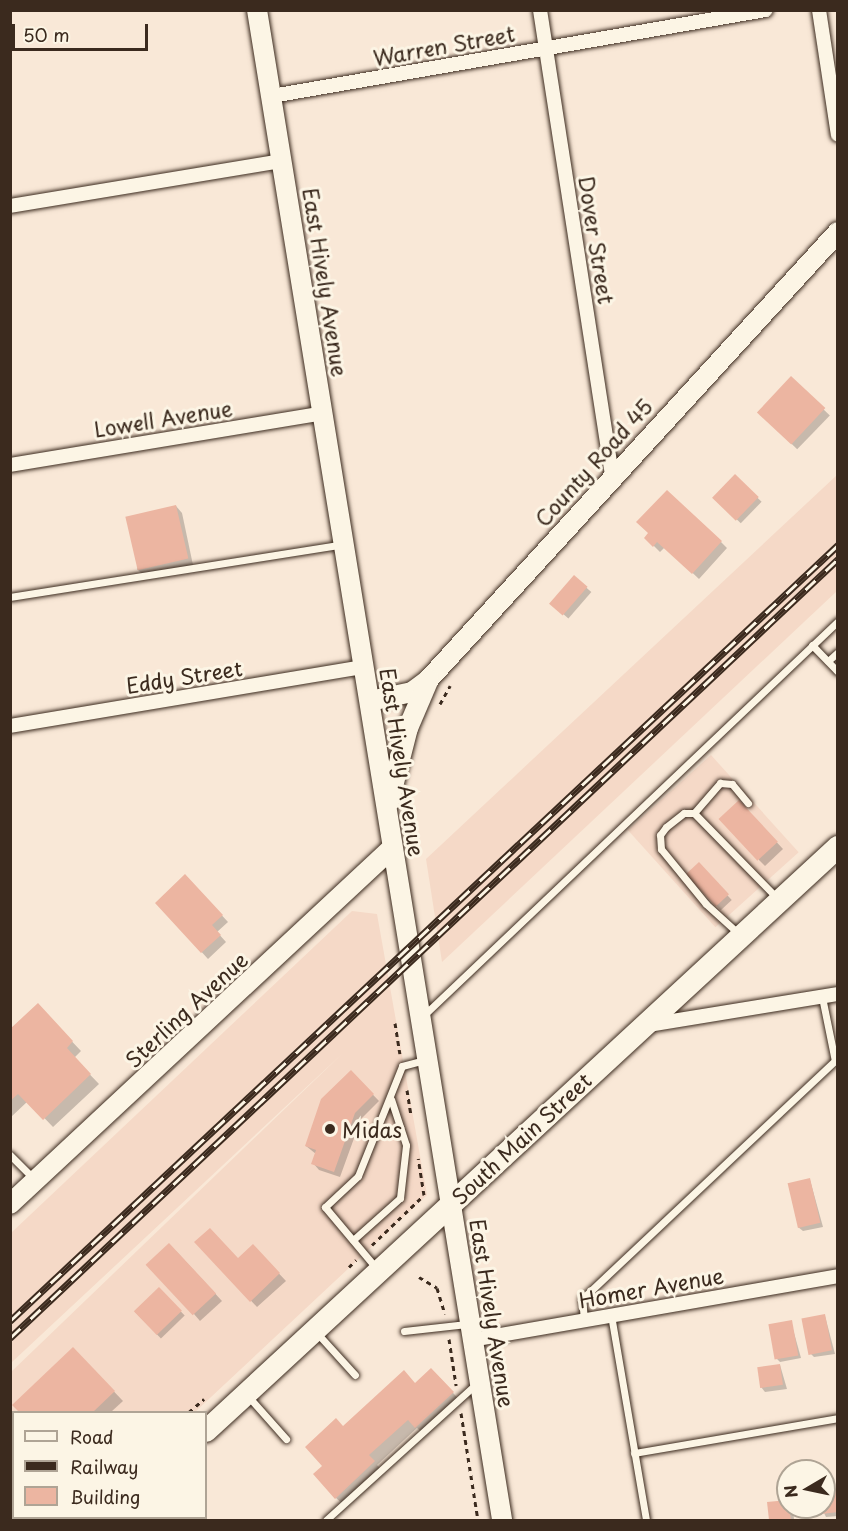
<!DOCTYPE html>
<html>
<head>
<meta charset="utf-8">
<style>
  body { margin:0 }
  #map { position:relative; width:848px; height:1531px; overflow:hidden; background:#f9e8d7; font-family:"Playpen Sans",sans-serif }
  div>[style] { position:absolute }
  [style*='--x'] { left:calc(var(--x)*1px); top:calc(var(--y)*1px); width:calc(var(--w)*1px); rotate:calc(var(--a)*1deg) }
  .built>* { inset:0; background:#f5d9c7; transform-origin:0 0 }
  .shadow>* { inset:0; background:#0003; transform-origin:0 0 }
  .building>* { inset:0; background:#ecb5a1; transform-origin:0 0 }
  .path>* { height:3px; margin-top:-1.5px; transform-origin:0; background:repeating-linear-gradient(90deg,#3b2a1e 0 4.5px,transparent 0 9px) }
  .roads { filter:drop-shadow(0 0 2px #3b2a1e) drop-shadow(0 0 2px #3b2a1e) }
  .lane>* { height:7px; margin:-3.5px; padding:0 3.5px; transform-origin:3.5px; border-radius:3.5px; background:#fcf5e5 }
  .street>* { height:14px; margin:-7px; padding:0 7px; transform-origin:7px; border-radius:7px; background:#fcf5e5 }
  .secondary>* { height:20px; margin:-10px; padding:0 10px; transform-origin:10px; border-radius:10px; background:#fcf5e5 }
  .primary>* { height:22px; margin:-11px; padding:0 11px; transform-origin:11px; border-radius:11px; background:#fcf5e5 }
  .rail>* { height:7px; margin-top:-3.5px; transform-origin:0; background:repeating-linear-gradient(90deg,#fcf5e5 0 14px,#3b2a1e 0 28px); box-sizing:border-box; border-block:2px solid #3b2a1e }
  .dots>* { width:16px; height:16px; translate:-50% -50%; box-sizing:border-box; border:3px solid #fcf5e5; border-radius:50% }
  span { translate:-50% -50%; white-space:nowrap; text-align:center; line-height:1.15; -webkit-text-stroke:6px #fcf5e5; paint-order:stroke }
  .street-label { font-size:21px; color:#3b2a1e }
  .poi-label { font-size:21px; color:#3b2a1e }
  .left { translate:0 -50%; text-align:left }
  .frame { position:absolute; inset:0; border:12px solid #3b2a1e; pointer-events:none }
  .legend { position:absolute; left:12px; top:1411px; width:195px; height:108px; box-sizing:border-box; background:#fcf5e5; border:2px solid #afa495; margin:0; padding:8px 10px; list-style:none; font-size:18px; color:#3b2a1e }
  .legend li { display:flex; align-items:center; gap:12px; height:30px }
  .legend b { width:30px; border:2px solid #afa495 }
  .north { position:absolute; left:776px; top:1459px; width:60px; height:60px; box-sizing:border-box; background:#fcf5e5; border:2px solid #afa495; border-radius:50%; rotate:261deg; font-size:16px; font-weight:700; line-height:24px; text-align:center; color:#3b2a1e }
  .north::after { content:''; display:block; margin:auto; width:21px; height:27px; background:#3b2a1e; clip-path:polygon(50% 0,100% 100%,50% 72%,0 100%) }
  .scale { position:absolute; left:12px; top:24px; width:136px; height:27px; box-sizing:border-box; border:3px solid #3b2a1e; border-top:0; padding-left:8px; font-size:18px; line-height:21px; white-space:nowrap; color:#3b2a1e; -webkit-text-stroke:4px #fcf5e5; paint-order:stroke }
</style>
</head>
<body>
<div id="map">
  <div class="built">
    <div style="clip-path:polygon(837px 475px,837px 591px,442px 962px,426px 859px)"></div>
    <div style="left:711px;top:755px;width:131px;height:112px;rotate:48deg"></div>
    <div style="clip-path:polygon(352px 911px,377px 914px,427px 1195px,195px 1412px,14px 1412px,14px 1518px,83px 1518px,11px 1520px,11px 1372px,343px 1053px,11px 1363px,11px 1233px)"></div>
  </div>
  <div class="shadow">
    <div style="left:791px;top:378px;width:54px;height:47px;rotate:44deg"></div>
    <div style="left:735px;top:476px;width:37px;height:30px;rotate:44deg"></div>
    <div style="clip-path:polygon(176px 506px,182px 513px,193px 565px,144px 576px,137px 569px)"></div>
    <div style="clip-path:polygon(646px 538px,721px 542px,727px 548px,699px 579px,665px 547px,660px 552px)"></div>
    <div style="left:574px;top:577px;width:23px;height:35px;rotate:41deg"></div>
    <div style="clip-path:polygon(745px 808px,783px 849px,765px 866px,759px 860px)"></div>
    <div style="left:699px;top:865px;width:48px;height:15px;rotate:47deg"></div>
    <div style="clip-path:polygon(192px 883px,228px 922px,217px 932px,226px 942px,208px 959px,157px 903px)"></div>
    <div style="clip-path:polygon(46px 1014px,81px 1051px,74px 1058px,99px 1084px,53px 1127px,28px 1101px,10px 1118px,10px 1031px)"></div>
    <div style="clip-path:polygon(351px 1072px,379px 1101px,361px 1119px,340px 1177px,319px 1170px,313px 1163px,316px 1154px,306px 1146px)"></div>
    <div style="clip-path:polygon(810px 1180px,823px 1227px,803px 1231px,798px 1227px)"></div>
    <div style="clip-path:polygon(196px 1242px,238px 1260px,253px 1246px,286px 1281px,257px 1307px)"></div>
    <div style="clip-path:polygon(176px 1251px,222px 1301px,200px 1321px,194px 1314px)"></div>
    <div style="left:159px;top:1289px;width:37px;height:33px;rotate:46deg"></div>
    <div style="clip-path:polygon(825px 1316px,835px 1354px,814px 1357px,810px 1353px)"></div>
    <div style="clip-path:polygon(791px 1322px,801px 1358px,780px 1362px,776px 1358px)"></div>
    <div style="clip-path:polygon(82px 1358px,123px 1401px,111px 1412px,21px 1412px,14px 1405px)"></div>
    <div style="clip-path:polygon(780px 1365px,787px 1389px,765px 1392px,761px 1387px)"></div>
    <div style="clip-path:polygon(440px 1378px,461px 1402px,425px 1435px,417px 1428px,377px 1465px,383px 1471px,345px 1506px,336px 1498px,324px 1466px,343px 1428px,416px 1384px)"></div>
    <div style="clip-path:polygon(838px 1490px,838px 1516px,826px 1517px,821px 1507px)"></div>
    <div style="clip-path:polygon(768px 1503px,793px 1507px,794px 1520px,770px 1520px)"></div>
  </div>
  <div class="building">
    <div style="left:791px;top:376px;width:47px;height:50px;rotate:43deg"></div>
    <div style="left:735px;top:474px;width:33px;height:33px;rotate:44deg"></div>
    <div style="clip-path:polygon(667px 490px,722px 541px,692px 574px,657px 542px,653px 547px,644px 538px,648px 533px,636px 522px)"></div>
    <div style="left:176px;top:505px;width:55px;height:52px;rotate:77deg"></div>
    <div style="left:574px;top:575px;width:18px;height:38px;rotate:41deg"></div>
    <div style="left:739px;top:800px;width:57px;height:28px;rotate:47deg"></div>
    <div style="left:699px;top:862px;width:44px;height:18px;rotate:47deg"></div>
    <div style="clip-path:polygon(185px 874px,223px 915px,212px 925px,221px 935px,201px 953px,155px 903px)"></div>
    <div style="clip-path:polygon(38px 1003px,73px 1041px,67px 1048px,91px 1074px,43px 1120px,18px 1094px,10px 1101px,10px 1029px)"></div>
    <div style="clip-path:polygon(351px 1070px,374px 1094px,355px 1113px,334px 1172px,311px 1164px,316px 1150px,305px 1146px,321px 1099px)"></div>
    <div style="left:810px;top:1178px;width:46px;height:23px;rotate:77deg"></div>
    <div style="clip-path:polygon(210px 1228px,238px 1258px,253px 1244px,280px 1273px,250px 1302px,194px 1242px)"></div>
    <div style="left:169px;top:1243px;width:69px;height:32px;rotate:47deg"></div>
    <div style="left:159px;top:1287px;width:33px;height:35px;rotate:46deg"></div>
    <div style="left:825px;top:1314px;width:37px;height:24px;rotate:79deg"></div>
    <div style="left:792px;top:1320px;width:36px;height:24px;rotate:80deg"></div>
    <div style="clip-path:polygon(73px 1347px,115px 1391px,93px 1412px,19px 1412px,12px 1405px)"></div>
    <div style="left:780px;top:1364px;width:21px;height:23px;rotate:82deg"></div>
    <div style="clip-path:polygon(431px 1368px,454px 1392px,415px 1428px,408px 1420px,369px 1455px,375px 1461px,335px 1499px,313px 1474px,322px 1466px,305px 1447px,336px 1418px,343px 1426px,404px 1370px,415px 1383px)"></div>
    <div style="clip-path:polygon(838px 1488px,838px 1512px,821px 1514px,824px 1490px)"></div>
    <div style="clip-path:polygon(788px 1500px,791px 1520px,769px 1520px,767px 1502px)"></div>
  </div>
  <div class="path">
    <div style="--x:440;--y:704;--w:21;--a:-61"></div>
    <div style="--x:407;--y:814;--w:16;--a:-76"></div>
    <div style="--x:395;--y:1023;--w:31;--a:81"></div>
    <div style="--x:407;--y:1090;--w:26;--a:81"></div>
    <div style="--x:372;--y:1245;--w:72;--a:-43.9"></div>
    <div style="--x:424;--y:1195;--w:37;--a:-99"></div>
    <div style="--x:349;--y:1267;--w:10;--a:-45"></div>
    <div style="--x:419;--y:1277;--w:21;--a:31"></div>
    <div style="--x:437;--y:1288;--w:27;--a:73"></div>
    <div style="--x:449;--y:1339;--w:47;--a:81.3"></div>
    <div style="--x:189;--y:1412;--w:20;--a:-41"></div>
    <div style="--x:461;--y:1413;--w:108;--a:81"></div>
    <div style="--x:73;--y:1520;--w:4;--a:-34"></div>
  </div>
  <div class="roads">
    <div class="lane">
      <div style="--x:10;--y:597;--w:337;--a:-9"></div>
      <div style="--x:812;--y:645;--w:37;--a:46"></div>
      <div style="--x:828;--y:661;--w:13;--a:-42"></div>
      <div style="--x:694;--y:813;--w:40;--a:-49"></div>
      <div style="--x:720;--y:783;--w:12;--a:5"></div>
      <div style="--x:732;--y:784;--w:25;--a:50"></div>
      <div style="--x:739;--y:934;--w:45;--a:-137.7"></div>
      <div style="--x:706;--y:904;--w:71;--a:-129.3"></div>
      <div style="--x:661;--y:849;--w:14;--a:-94"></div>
      <div style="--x:660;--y:835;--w:10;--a:-53"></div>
      <div style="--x:666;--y:827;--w:23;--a:-38"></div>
      <div style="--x:684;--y:813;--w:10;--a:0"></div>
      <div style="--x:694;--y:813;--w:119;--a:45.7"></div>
      <div style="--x:424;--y:1015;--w:572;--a:-43.58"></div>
      <div style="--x:10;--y:1155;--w:34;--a:45"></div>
      <div style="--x:353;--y:1240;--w:63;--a:-41.8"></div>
      <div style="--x:400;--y:1198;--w:53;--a:-83.5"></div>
      <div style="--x:406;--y:1145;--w:48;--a:-108.1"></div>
      <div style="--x:377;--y:1269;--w:81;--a:-130"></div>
      <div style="--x:325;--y:1207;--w:45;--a:-43.2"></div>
      <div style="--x:358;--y:1176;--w:118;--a:-68.2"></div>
      <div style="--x:402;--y:1066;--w:23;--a:-15"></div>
      <div style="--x:611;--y:1315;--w:208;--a:80.3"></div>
      <div style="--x:584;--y:1320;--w:21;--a:-95"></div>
      <div style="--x:582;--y:1299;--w:347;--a:-43.3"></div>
      <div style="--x:835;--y:1061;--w:65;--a:-101.5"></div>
      <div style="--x:404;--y:1331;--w:63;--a:-6.3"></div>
      <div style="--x:316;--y:1332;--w:58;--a:47.8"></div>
      <div style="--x:247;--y:1395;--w:59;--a:48.4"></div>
      <div style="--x:634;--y:1453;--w:207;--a:-9.7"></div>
      <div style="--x:189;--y:1518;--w:3;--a:45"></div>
      <div style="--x:326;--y:1520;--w:204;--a:-42.2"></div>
    </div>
    <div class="street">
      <div style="--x:540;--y:10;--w:471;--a:81.2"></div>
      <div style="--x:819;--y:10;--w:126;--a:81.4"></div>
      <div style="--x:272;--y:96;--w:501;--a:-9.88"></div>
      <div style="--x:10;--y:206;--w:275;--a:-9.4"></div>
      <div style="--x:10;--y:465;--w:317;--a:-9.4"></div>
      <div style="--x:10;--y:726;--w:359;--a:-9.5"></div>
      <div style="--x:648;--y:1025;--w:193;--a:-9.3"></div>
      <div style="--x:472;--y:1340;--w:372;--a:-9.9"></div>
    </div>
    <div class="secondary">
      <div style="--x:257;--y:10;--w:1530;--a:80.78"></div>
      <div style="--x:370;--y:701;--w:43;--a:-12.1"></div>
      <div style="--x:412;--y:692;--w:21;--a:-37"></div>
      <div style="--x:429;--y:679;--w:606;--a:-47.54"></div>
      <div style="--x:389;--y:802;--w:76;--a:-75.6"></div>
      <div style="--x:408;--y:728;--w:53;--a:-66.8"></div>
      <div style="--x:10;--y:1204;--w:522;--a:-42.98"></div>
    </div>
    <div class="primary">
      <div style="--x:206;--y:1431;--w:861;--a:-42.74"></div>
      <div style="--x:108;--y:1520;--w:4;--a:-27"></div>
    </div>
  </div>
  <div class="rail">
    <div style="--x:10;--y:1321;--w:1135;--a:-43.14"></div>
    <div style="--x:10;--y:1338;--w:1137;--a:-43.25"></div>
  </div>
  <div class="dots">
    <div style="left:330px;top:1129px;background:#3b2a1e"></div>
  </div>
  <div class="street-label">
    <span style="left:444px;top:45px;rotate:-10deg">Warren Street</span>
    <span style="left:597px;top:240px;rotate:81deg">Dover Street</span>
    <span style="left:326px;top:282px;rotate:81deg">East Hively Avenue</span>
    <span style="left:163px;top:418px;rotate:-9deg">Lowell Avenue</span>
    <span style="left:593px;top:462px;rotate:-48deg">County Road 45</span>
    <span style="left:184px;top:676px;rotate:-9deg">Eddy Street</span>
    <span style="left:403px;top:762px;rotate:81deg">East Hively Avenue</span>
    <span style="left:186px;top:1009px;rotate:-43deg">Sterling Avenue</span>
    <span style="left:521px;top:1138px;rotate:-43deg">South Main Street</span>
    <span style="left:651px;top:1287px;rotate:-10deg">Homer Avenue</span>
    <span style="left:493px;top:1313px;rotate:81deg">East Hively Avenue</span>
  </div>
  <div class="poi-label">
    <span class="left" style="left:342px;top:1129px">Midas</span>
  </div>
  <div class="frame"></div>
  <ul class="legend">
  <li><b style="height:8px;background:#fcf5e5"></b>Road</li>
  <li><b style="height:8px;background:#3b2a1e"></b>Railway</li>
  <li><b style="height:16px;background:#ecb5a1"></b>Building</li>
  </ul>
  <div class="north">N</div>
  <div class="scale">50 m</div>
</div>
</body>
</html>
